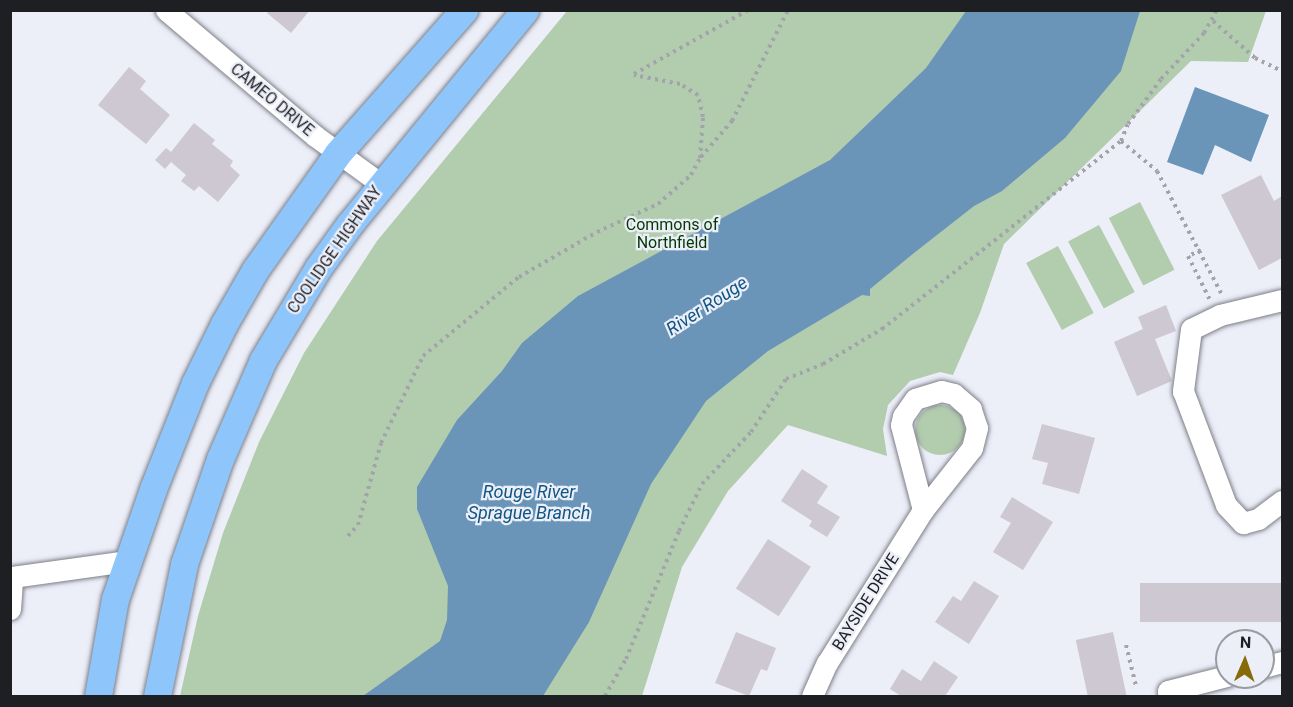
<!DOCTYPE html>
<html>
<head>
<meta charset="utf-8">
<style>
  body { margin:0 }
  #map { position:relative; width:1293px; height:707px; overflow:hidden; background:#eceef8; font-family:Roboto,sans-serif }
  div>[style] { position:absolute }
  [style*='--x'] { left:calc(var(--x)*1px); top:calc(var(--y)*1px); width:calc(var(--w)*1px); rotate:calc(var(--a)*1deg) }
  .green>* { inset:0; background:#b2ccae; transform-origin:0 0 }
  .round { border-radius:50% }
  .water>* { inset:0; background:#6a95b8 }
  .building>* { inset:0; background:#cdc8d1; transform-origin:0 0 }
  .path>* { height:4px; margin-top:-2px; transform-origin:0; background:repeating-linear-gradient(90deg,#a2a3ab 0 3px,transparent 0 7.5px) }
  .roads { filter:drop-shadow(0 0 2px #7d7f87) drop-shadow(0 0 2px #7d7f87) }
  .minor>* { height:21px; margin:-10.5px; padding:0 10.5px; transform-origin:10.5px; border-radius:10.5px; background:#fff }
  .major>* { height:27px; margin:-13.5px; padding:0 13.5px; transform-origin:13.5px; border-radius:13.5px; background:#8ec5fa }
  span { translate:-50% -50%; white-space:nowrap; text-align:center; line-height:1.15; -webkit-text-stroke:4.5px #eceef8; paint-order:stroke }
  .street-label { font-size:16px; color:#1e1f23 }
  .park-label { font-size:16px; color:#023900 }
  .water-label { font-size:18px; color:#0f5684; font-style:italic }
  .frame { position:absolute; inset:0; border:12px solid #1e1f23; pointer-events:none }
  .north { position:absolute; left:1215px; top:629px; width:60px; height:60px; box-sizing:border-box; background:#eceef8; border:2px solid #9a9ba3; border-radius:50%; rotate:2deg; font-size:16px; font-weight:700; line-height:24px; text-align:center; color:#1e1f23 }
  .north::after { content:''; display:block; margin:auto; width:21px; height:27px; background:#876b08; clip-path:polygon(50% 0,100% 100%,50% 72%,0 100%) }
</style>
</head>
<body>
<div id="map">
  <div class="green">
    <div style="clip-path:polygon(567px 11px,1266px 11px,1248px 62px,1191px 61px,1004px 244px,980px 313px,953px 375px,940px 372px,910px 381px,888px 405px,883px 429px,887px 456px,788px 425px,728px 491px,682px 567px,642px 696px,180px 696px,198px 616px,223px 533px,259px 442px,304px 353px,377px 241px)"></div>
    <div style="left:1140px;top:202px;width:76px;height:35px;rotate:63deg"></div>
    <div style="left:1099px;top:225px;width:76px;height:35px;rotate:62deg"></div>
    <div style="left:1058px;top:246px;width:76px;height:36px;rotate:62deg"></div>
    <div class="round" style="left:915px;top:405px;width:50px;height:50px"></div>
  </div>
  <div class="water">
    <div style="clip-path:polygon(966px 11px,1140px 11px,1121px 71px,1065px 138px,1002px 191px,974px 206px,914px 253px,870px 289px,870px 296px,862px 295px,768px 351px,706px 401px,651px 484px,589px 622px,543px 696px,363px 696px,440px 641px,447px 620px,448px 586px,417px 509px,417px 487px,457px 420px,502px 371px,522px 343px,578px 296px,830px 160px,926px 68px)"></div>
    <div style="clip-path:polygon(1195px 87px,1269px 115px,1251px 162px,1215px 145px,1203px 175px,1167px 162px)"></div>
  </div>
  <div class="building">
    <div style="clip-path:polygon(269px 10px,310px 10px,291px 33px,267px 13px)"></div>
    <div style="clip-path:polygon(129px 67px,146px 81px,140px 89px,170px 115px,146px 144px,98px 105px)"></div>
    <div style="clip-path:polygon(194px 123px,215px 140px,212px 144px,233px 161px,230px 166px,240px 175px,218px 202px,199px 186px,194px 191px,181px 181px,186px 175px,171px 162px,165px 169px,155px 160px,166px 148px,171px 152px)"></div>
    <div style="clip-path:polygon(1261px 175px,1274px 201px,1282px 196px,1282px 258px,1259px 270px,1221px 195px)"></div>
    <div style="clip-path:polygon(1166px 305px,1176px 331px,1155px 339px,1172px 381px,1137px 396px,1114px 342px,1143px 329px,1138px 317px)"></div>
    <div style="clip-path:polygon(1042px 424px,1095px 438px,1079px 494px,1042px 484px,1048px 463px,1032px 459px)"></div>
    <div style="clip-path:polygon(802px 469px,828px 486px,817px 503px,840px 517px,827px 537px,809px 526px,812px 521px,781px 501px)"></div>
    <div style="clip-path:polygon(1012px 497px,1053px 522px,1023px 570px,993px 552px,1011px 523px,1000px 517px)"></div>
    <div style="left:768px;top:539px;width:51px;height:59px;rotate:33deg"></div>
    <div style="clip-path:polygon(974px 581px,999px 596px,969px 644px,935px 622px,953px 596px,961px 601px)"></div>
    <div style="left:1282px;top:583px;width:39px;height:142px;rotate:90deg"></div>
    <div style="clip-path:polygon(736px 632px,776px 648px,767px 671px,761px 669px,749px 696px,715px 683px)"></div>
    <div style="left:1113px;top:632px;width:66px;height:38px;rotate:78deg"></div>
    <div style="clip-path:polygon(934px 661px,958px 677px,945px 696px,901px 696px,890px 689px,902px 669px,921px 681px)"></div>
  </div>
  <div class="path">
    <div style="--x:1213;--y:21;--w:56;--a:41.4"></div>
    <div style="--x:1255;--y:58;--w:30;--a:26"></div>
    <div style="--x:634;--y:74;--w:131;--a:-29.3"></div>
    <div style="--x:1121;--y:141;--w:47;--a:39.8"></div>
    <div style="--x:1157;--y:171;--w:138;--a:62.3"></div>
    <div style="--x:701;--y:157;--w:48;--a:-49.3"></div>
    <div style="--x:732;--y:121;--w:124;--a:-63.2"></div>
    <div style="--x:1201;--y:250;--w:14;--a:155"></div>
    <div style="--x:1188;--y:256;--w:49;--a:63.4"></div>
    <div style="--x:348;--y:536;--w:15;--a:-48"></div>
    <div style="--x:358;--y:525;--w:85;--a:-74.3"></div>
    <div style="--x:381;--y:443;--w:97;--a:-64.2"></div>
    <div style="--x:423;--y:356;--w:124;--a:-39.5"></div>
    <div style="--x:519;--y:277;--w:90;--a:-30"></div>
    <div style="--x:597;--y:232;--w:67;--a:-24.7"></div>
    <div style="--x:658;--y:204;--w:44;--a:-41.3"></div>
    <div style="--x:691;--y:175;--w:19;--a:-62"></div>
    <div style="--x:700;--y:158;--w:41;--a:-85.8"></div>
    <div style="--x:703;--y:117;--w:23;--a:-103"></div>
    <div style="--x:698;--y:95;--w:21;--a:-149"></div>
    <div style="--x:680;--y:84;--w:47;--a:-168.9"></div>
    <div style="--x:1126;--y:645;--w:42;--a:76.3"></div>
    <div style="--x:605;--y:696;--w:43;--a:-60.4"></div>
    <div style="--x:626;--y:659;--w:139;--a:-67.5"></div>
    <div style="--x:679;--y:531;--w:52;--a:-63.9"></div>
    <div style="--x:702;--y:484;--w:71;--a:-46.7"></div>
    <div style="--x:751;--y:432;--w:64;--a:-56.6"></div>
    <div style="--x:786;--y:379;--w:40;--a:-22"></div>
    <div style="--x:823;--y:364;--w:69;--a:-30.7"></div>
    <div style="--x:882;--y:329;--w:304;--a:-38.2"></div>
    <div style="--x:1121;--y:141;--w:18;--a:-68"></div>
    <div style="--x:1128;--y:124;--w:56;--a:-53.7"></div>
    <div style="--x:1161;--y:79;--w:63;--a:-46.9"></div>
    <div style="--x:1204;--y:33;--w:26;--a:-61"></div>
  </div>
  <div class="roads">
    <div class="minor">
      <div style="--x:166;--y:10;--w:195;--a:40.2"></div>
      <div style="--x:315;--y:136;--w:82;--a:36"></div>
      <div style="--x:1282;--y:300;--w:64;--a:166.4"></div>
      <div style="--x:1220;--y:315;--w:32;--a:154"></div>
      <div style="--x:1191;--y:329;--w:63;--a:97.4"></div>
      <div style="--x:1183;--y:391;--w:122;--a:69.3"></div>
      <div style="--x:1226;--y:505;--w:25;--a:47"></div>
      <div style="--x:1243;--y:523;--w:16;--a:-15"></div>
      <div style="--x:1258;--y:519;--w:30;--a:-37"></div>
      <div style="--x:10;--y:609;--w:32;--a:-86"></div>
      <div style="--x:12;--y:577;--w:117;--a:-7.9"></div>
      <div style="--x:1263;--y:667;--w:20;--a:-15"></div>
      <div style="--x:812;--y:696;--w:36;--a:-66"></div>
      <div style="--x:827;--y:663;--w:181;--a:-57.9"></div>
      <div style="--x:923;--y:510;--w:79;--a:-51.7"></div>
      <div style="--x:972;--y:448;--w:21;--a:-76"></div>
      <div style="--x:977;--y:428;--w:20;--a:-108"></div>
      <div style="--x:971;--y:409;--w:23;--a:-139"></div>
      <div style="--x:954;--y:394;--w:13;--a:-167"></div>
      <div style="--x:941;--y:391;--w:27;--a:163"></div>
      <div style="--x:915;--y:399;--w:21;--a:125"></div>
      <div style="--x:903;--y:416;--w:9;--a:103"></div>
      <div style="--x:901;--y:425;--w:88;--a:75.5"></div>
      <div style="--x:1169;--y:696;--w:5;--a:-101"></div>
      <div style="--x:1168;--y:691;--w:61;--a:-14.3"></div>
    </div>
    <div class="major">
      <div style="--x:98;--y:696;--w:98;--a:-80.1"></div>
      <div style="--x:115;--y:599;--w:116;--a:-70.9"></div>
      <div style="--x:153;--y:489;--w:114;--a:-68.4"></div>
      <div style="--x:195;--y:383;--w:66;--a:-63.8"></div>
      <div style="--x:224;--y:324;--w:62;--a:-60.1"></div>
      <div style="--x:255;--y:270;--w:143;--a:-54.6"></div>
      <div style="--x:338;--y:153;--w:191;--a:-48.6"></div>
      <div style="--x:157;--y:696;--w:135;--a:-78.4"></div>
      <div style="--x:184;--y:564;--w:111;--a:-71.1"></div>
      <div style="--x:220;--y:459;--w:108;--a:-66.5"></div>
      <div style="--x:263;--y:360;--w:107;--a:-59.1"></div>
      <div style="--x:318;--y:268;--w:53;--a:-54.2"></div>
      <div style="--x:349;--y:225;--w:278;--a:-50.7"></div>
    </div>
  </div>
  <div class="street-label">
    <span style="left:272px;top:100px;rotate:40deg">CAMEO DRIVE</span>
    <span style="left:335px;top:250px;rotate:-55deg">COOLIDGE HIGHWAY</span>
    <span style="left:866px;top:602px;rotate:-58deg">BAYSIDE DRIVE</span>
  </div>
  <div class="park-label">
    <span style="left:672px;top:234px">Commons of<br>Northfield</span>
  </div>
  <div class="water-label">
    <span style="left:707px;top:306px;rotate:-33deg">River Rouge</span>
    <span style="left:529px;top:503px">Rouge River<br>Sprague Branch</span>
  </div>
  <div class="frame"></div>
  <div class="north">N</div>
</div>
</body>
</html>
